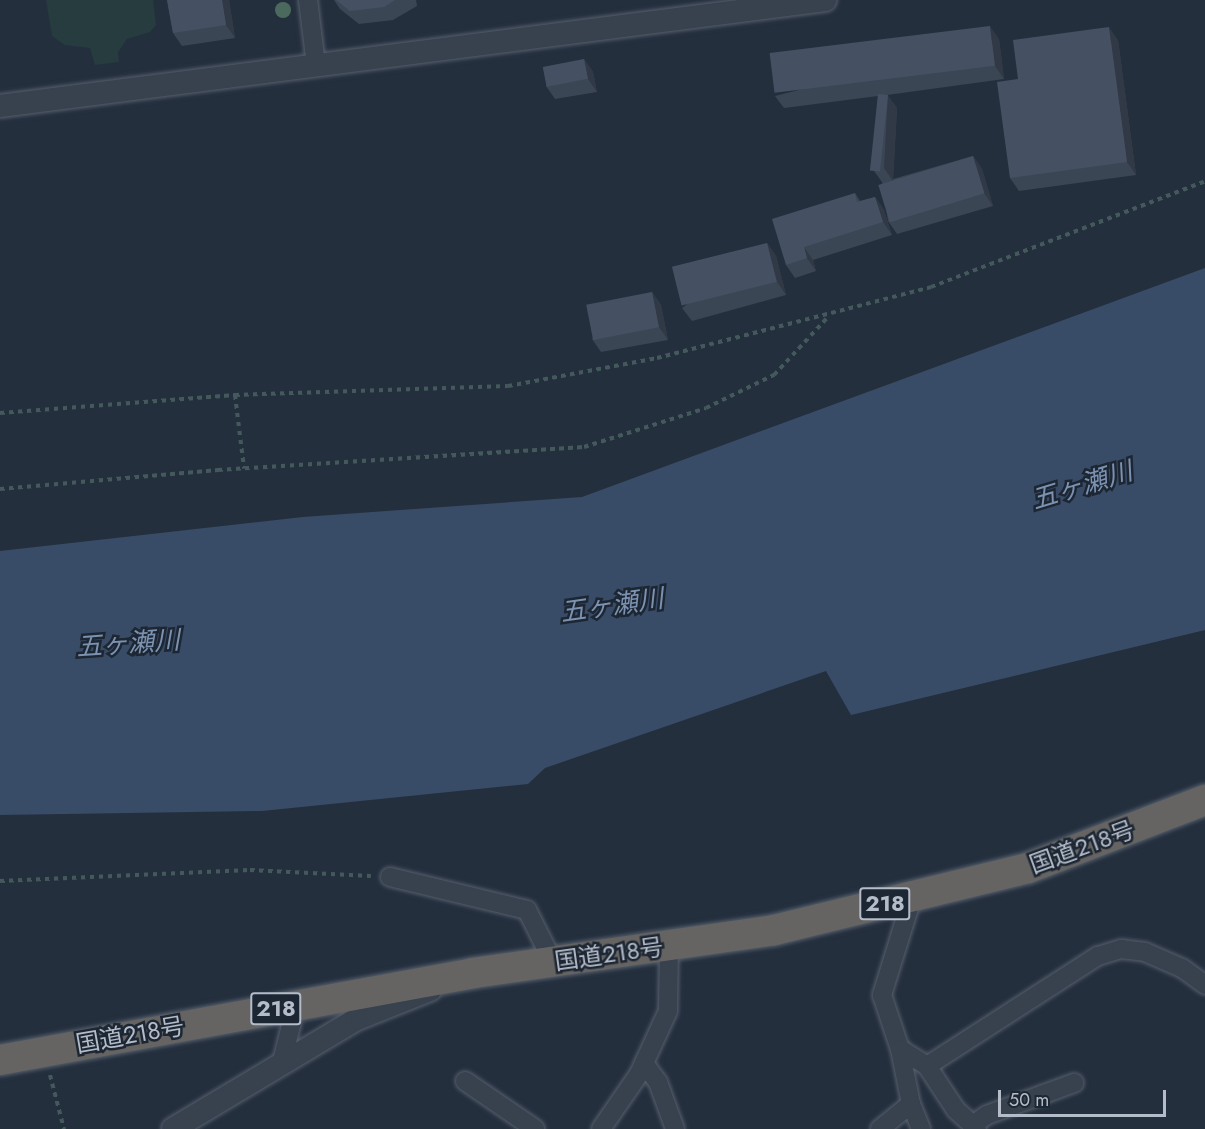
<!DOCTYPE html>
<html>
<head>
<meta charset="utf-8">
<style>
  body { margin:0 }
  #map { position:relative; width:1205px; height:1129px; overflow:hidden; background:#242f3e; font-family:Jost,"Noto Sans JP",sans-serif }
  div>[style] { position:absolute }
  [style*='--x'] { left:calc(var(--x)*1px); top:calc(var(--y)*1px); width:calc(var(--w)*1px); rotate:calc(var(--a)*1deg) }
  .green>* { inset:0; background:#263c3f }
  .water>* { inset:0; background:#394c67 }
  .path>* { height:4px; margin-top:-2px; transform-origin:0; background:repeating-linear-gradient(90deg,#44595c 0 4.5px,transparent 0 9px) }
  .roads { filter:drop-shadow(0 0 2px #565f6c) drop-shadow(0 0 2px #565f6c) }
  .minor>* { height:18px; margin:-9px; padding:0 9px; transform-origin:9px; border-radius:9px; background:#38414e }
  .tertiary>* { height:22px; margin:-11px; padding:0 11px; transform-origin:11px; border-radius:11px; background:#38414e }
  .trunk>* { height:30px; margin:-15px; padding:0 15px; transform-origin:15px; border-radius:15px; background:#656462 }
  .trees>* { width:16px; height:16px; margin:-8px; border-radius:50%; background:#4b6a5d }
  .wall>* { inset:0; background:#3b4654 }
  .shaded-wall>* { inset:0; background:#303945 }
  .building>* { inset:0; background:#455162; transform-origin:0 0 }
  span { translate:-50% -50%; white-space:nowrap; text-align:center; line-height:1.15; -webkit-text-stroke:5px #1d2633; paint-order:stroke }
  .shield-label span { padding:2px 4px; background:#1d2633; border:2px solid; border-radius:4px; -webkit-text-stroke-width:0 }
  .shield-label { font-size:22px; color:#b4bcc9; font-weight:700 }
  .street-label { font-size:24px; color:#b4bcc9 }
  .water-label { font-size:26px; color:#7c92b1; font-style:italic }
  .scale { position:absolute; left:998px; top:1090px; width:168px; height:27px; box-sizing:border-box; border:3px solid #b4bcc9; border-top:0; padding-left:8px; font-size:18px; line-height:21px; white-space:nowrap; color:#b4bcc9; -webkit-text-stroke:4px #1d2633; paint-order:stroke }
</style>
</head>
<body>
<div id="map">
  <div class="green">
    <div style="clip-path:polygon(46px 0,153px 0,156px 25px,150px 32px,127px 39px,118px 52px,119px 62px,95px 65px,90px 48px,65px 45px,52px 36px)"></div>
  </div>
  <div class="water">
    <div style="clip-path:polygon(1205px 268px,1205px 630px,851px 715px,826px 671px,545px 768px,528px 784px,262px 811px,0 815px,0 551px,303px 517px,582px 497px)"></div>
  </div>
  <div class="path">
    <div style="--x:235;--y:395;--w:74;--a:83"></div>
    <div style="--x:0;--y:413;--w:236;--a:-4.4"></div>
    <div style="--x:235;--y:395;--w:273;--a:-1.9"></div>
    <div style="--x:508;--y:386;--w:152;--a:-10.6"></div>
    <div style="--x:657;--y:358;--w:283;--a:-14.5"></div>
    <div style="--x:931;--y:287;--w:294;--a:-21.1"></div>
    <div style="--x:0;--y:489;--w:219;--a:-5"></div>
    <div style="--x:218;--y:470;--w:367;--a:-3.6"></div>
    <div style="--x:584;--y:447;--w:128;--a:-17.7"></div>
    <div style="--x:706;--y:408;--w:76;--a:-25.9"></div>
    <div style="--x:774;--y:375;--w:79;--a:-47"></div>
    <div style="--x:0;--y:881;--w:250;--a:-2.5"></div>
    <div style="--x:250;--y:870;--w:121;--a:2.8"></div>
    <div style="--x:50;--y:1075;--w:56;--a:75.5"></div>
  </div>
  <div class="roads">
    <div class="minor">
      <div style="--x:308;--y:0;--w:65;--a:83"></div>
      <div style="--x:390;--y:877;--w:141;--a:13.5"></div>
      <div style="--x:527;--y:910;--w:58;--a:63.4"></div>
      <div style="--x:912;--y:898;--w:102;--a:107.2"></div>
      <div style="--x:882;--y:995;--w:57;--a:71.6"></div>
      <div style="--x:900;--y:1049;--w:32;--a:32"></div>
      <div style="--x:927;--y:1066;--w:203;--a:-32.8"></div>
      <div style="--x:1098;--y:956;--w:24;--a:-17"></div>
      <div style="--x:1121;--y:949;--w:24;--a:7"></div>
      <div style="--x:1145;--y:952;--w:40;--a:23.4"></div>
      <div style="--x:1182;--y:968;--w:29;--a:36"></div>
      <div style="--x:900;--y:1049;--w:56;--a:78.7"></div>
      <div style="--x:911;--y:1104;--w:27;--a:68"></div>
      <div style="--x:282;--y:1062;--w:59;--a:-76.2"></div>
      <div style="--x:644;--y:1063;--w:24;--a:54"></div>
      <div style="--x:658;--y:1082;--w:50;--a:70.1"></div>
      <div style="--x:927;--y:1066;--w:53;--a:56.6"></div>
      <div style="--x:956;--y:1110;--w:28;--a:42"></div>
      <div style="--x:465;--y:1081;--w:85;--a:34.4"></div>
      <div style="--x:973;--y:1125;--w:17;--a:-36"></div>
      <div style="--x:987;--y:1115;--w:93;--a:-20.2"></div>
      <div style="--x:601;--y:1129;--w:67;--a:-55.4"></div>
      <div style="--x:639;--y:1074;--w:69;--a:-65.3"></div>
      <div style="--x:668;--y:1011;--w:65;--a:-89.1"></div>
      <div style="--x:880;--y:1129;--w:40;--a:-39"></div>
    </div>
    <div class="tertiary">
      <div style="--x:0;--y:106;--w:832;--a:-7.32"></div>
      <div style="--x:173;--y:1129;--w:214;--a:-30.9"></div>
      <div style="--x:357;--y:1019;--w:79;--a:-21.7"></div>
    </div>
    <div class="trunk">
      <div style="--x:0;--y:1060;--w:481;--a:-10.4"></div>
      <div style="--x:473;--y:973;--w:304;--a:-8.1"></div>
      <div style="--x:774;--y:930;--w:261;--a:-13.7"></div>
      <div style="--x:1028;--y:868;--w:190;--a:-21"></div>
    </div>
  </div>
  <div class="trees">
    <div style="left:283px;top:10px"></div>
  </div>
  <div class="wall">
    <div style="clip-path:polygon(167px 0,229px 0,235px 38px,182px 46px,173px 33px)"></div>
    <div style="clip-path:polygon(334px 0,416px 0,417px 6px,393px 20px,359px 24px,340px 9px)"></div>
    <div style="clip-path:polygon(999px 39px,1004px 79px,887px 95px,897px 108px,893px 179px,973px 156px,982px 169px,993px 206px,897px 234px,888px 221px,882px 182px,874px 171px,878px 96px,784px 108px,775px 96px)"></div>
    <div style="clip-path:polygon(1118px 40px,1136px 175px,1019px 191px,1010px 178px,1018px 79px)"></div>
    <div style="clip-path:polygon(584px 59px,593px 72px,597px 92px,555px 99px,546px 86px)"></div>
    <div style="clip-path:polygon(855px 193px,860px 201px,875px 197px,884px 210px,892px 235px,813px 260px,816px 271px,795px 278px,786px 265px)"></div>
    <div style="clip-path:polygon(767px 243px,776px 256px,786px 295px,692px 321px,682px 308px)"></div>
    <div style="clip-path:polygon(652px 292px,661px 305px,668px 340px,601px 352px,592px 339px)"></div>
  </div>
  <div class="shaded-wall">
    <div style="clip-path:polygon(222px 0,229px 0,235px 38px,226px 25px)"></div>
    <div style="clip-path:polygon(990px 26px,999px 39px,1004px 79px,995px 66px)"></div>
    <div style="clip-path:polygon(1109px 27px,1118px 40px,1136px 175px,1127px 162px)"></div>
    <div style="clip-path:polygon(584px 59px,593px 72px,597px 92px,588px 79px)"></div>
    <div style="clip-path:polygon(888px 95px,897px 108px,893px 181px,884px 168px)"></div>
    <div style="clip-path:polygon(973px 156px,982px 169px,993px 206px,984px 193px)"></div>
    <div style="clip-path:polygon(875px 197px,884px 210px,892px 235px,883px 222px)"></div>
    <div style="clip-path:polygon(767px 243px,776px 256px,786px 295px,777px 282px)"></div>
    <div style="clip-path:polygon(804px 247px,813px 260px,816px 271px,807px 258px)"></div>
    <div style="clip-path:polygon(652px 292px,661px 305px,668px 340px,659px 327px)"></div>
  </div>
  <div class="building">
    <div style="clip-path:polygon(167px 0,222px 0,226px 25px,173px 33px)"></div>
    <div style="clip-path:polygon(336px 0,395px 0,384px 7px,350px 11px)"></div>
    <div style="left:990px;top:26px;width:40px;height:222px;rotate:83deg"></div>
    <div style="clip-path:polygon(1109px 27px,1127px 162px,1010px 178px,997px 82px,1018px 79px,1013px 40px)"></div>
    <div style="left:584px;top:59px;width:20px;height:42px;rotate:79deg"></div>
    <div style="left:878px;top:94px;width:10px;height:77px;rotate:6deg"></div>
    <div style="left:973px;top:156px;width:39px;height:99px;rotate:73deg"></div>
    <div style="clip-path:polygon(855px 193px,857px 202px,875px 197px,883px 222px,804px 247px,807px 258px,786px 265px,772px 219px)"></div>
    <div style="left:767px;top:243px;width:40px;height:98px;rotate:76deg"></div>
    <div style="left:652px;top:292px;width:36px;height:67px;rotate:79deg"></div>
  </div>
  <div class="shield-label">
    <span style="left:885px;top:904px">218</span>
    <span style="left:276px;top:1009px">218</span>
  </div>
  <div class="street-label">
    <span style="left:1082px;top:847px;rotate:-20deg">国道218号</span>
    <span style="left:609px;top:954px;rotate:-8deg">国道218号</span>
    <span style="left:130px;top:1035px;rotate:-10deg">国道218号</span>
  </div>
  <div class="water-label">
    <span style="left:1082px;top:486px;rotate:-17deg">五ヶ瀬川</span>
    <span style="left:612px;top:606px;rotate:-8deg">五ヶ瀬川</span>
    <span style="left:128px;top:644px;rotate:-4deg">五ヶ瀬川</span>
  </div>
  <div class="scale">50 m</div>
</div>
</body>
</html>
